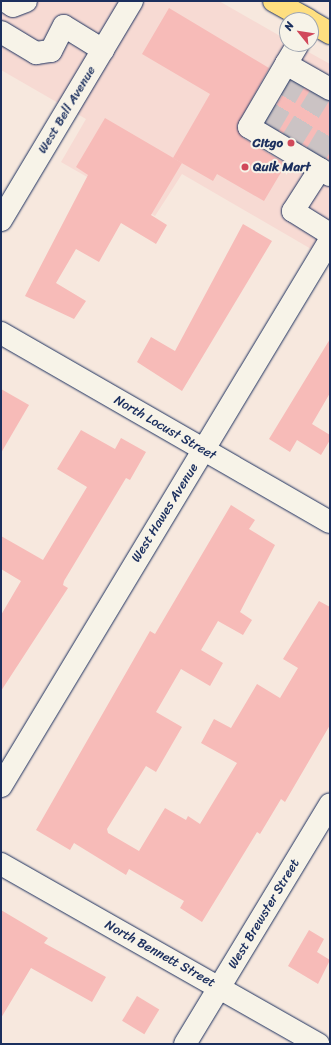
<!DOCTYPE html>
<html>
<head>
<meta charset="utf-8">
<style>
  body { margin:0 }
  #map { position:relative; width:331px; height:1045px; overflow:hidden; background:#f7e8de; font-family:Sriracha,sans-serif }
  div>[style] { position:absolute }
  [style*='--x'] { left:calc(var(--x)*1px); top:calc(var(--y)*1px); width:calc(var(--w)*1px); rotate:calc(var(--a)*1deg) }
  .built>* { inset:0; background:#f7dad3 }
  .building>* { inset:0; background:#f7bbb8; transform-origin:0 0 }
  .minor-tunnel>* { height:22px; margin-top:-11px; transform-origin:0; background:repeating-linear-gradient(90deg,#cbc3c4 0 22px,transparent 0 33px) }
  .roads { filter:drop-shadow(0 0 1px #1b2f5e) drop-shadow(0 0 1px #1b2f5e) }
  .minor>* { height:22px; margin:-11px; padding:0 11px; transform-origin:11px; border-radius:11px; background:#f7f3e8 }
  .major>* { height:22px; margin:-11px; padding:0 11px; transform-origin:11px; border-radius:11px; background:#fedf80 }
  .dots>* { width:11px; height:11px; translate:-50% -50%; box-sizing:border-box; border:2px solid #f7f3e8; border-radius:50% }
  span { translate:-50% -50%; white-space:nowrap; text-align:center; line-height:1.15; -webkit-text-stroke:4px #f7f3e8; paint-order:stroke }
  .street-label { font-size:13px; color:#1b2f5e }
  .poi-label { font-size:13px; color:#1b2f5e; font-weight:700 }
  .right { translate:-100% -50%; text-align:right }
  .left { translate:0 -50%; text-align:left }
  .frame { position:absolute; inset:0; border:2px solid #1b2f5e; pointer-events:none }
  .north { position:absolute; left:279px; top:12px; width:40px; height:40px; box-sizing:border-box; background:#f7f3e8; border:1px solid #9fa5b1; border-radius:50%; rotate:300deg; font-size:11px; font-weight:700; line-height:16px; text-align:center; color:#1b2f5e }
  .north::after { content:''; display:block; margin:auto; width:14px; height:18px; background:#d1495b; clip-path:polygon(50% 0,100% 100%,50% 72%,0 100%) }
</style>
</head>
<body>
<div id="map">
  <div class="built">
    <div style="clip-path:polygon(1px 1px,219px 1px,287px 40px,287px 44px,294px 44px,330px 64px,330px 260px,182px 174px,155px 216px,61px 162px,86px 119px,1px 70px)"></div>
  </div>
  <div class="building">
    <div style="clip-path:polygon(169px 8px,269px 68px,237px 126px,243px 138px,286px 164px,264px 201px,217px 174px,213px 181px,173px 158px,210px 94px,142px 54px)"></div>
    <div style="clip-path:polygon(291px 81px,330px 101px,330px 160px,266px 123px)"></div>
    <div style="clip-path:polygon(105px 118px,182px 163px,151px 215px,167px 225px,156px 244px,121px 223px,99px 262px,76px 249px,56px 283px,86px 301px,74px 319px,25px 296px,88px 175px,76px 167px)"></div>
    <div style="clip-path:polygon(243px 224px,272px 241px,182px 391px,137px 362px,151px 337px,175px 351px)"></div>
    <div style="clip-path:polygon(330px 339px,330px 393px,312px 424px,330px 435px,330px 440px,321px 455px,297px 440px,290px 452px,269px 439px)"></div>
    <div style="clip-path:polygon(1px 389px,29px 405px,1px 453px)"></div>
    <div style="clip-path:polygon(81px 430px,115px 449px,121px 438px,146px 452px,130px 480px,126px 478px,64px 581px,63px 585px,68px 588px,1px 691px,1px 615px,21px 581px,1px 569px,1px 536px,43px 560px,87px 487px,57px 469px)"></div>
    <div style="clip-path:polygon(231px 505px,255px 520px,249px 529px,275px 545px,240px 612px,252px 620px,243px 635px,218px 621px,201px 650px,223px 663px,210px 686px,181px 669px,156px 712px,182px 727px,156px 772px,146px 766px,107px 829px,108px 833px,139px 851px,165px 808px,186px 820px,188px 816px,200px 824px,237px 763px,201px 743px,214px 719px,231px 728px,257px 684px,280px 698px,298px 668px,283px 659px,319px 601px,330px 607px,330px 725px,285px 802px,281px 799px,260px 834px,257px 832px,202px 922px,180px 908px,184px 901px,129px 869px,126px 875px,74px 843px,70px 850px,36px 830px,150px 631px,155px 634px)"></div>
    <div style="clip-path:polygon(1px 910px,48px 938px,44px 943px,106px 977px,92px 1002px,31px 968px,1px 1018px)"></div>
    <div style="clip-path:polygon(309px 930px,324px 939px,317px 952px,330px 960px,318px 984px,288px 966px)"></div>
    <div style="left:137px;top:996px;width:26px;height:29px;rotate:31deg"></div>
  </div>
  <div class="minor-tunnel">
    <div style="--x:269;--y:126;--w:53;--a:-59.6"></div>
    <div style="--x:292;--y:140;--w:53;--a:-58.1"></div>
    <div style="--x:316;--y:154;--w:27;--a:-59"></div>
  </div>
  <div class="roads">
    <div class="minor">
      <div style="--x:5;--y:1;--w:9;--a:32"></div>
      <div style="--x:13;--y:6;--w:14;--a:-21"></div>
      <div style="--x:1;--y:32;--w:41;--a:31"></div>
      <div style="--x:36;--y:53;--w:15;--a:-8"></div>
      <div style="--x:51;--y:51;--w:28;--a:-63"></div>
      <div style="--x:64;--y:26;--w:46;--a:31.6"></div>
      <div style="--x:298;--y:44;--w:23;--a:121"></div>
      <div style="--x:286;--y:64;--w:51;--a:29.6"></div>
      <div style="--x:286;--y:64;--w:73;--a:120.4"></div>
      <div style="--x:249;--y:127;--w:94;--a:30.7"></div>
      <div style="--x:320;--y:169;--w:50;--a:122.7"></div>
      <div style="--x:293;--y:211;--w:44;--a:31.9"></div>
      <div style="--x:1;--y:220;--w:255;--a:-59.1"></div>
      <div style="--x:1;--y:333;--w:379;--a:29.9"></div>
      <div style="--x:1;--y:786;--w:637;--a:-58.93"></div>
      <div style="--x:1;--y:864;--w:365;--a:29.6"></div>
      <div style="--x:185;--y:1044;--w:280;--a:-58.8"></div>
    </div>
    <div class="major">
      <div style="--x:274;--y:1;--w:39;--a:29"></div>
      <div style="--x:311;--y:22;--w:22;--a:30"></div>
    </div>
  </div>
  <div class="dots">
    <div style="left:291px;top:143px;background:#d1495b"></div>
    <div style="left:245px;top:167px;background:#d1495b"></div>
  </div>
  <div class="street-label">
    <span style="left:67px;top:110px;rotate:-59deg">West Bell Avenue</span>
    <span style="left:165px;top:428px;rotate:30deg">North Locust Street</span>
    <span style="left:165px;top:513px;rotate:-58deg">West Hawes Avenue</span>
    <span style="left:264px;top:914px;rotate:-59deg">West Brewster Street</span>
    <span style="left:160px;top:954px;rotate:29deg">North Bennett Street</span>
  </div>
  <div class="poi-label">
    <span class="right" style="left:283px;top:143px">Citgo</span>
    <span class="left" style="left:253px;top:167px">Quik Mart</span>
  </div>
  <div class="frame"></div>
  <div class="north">N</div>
</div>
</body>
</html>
